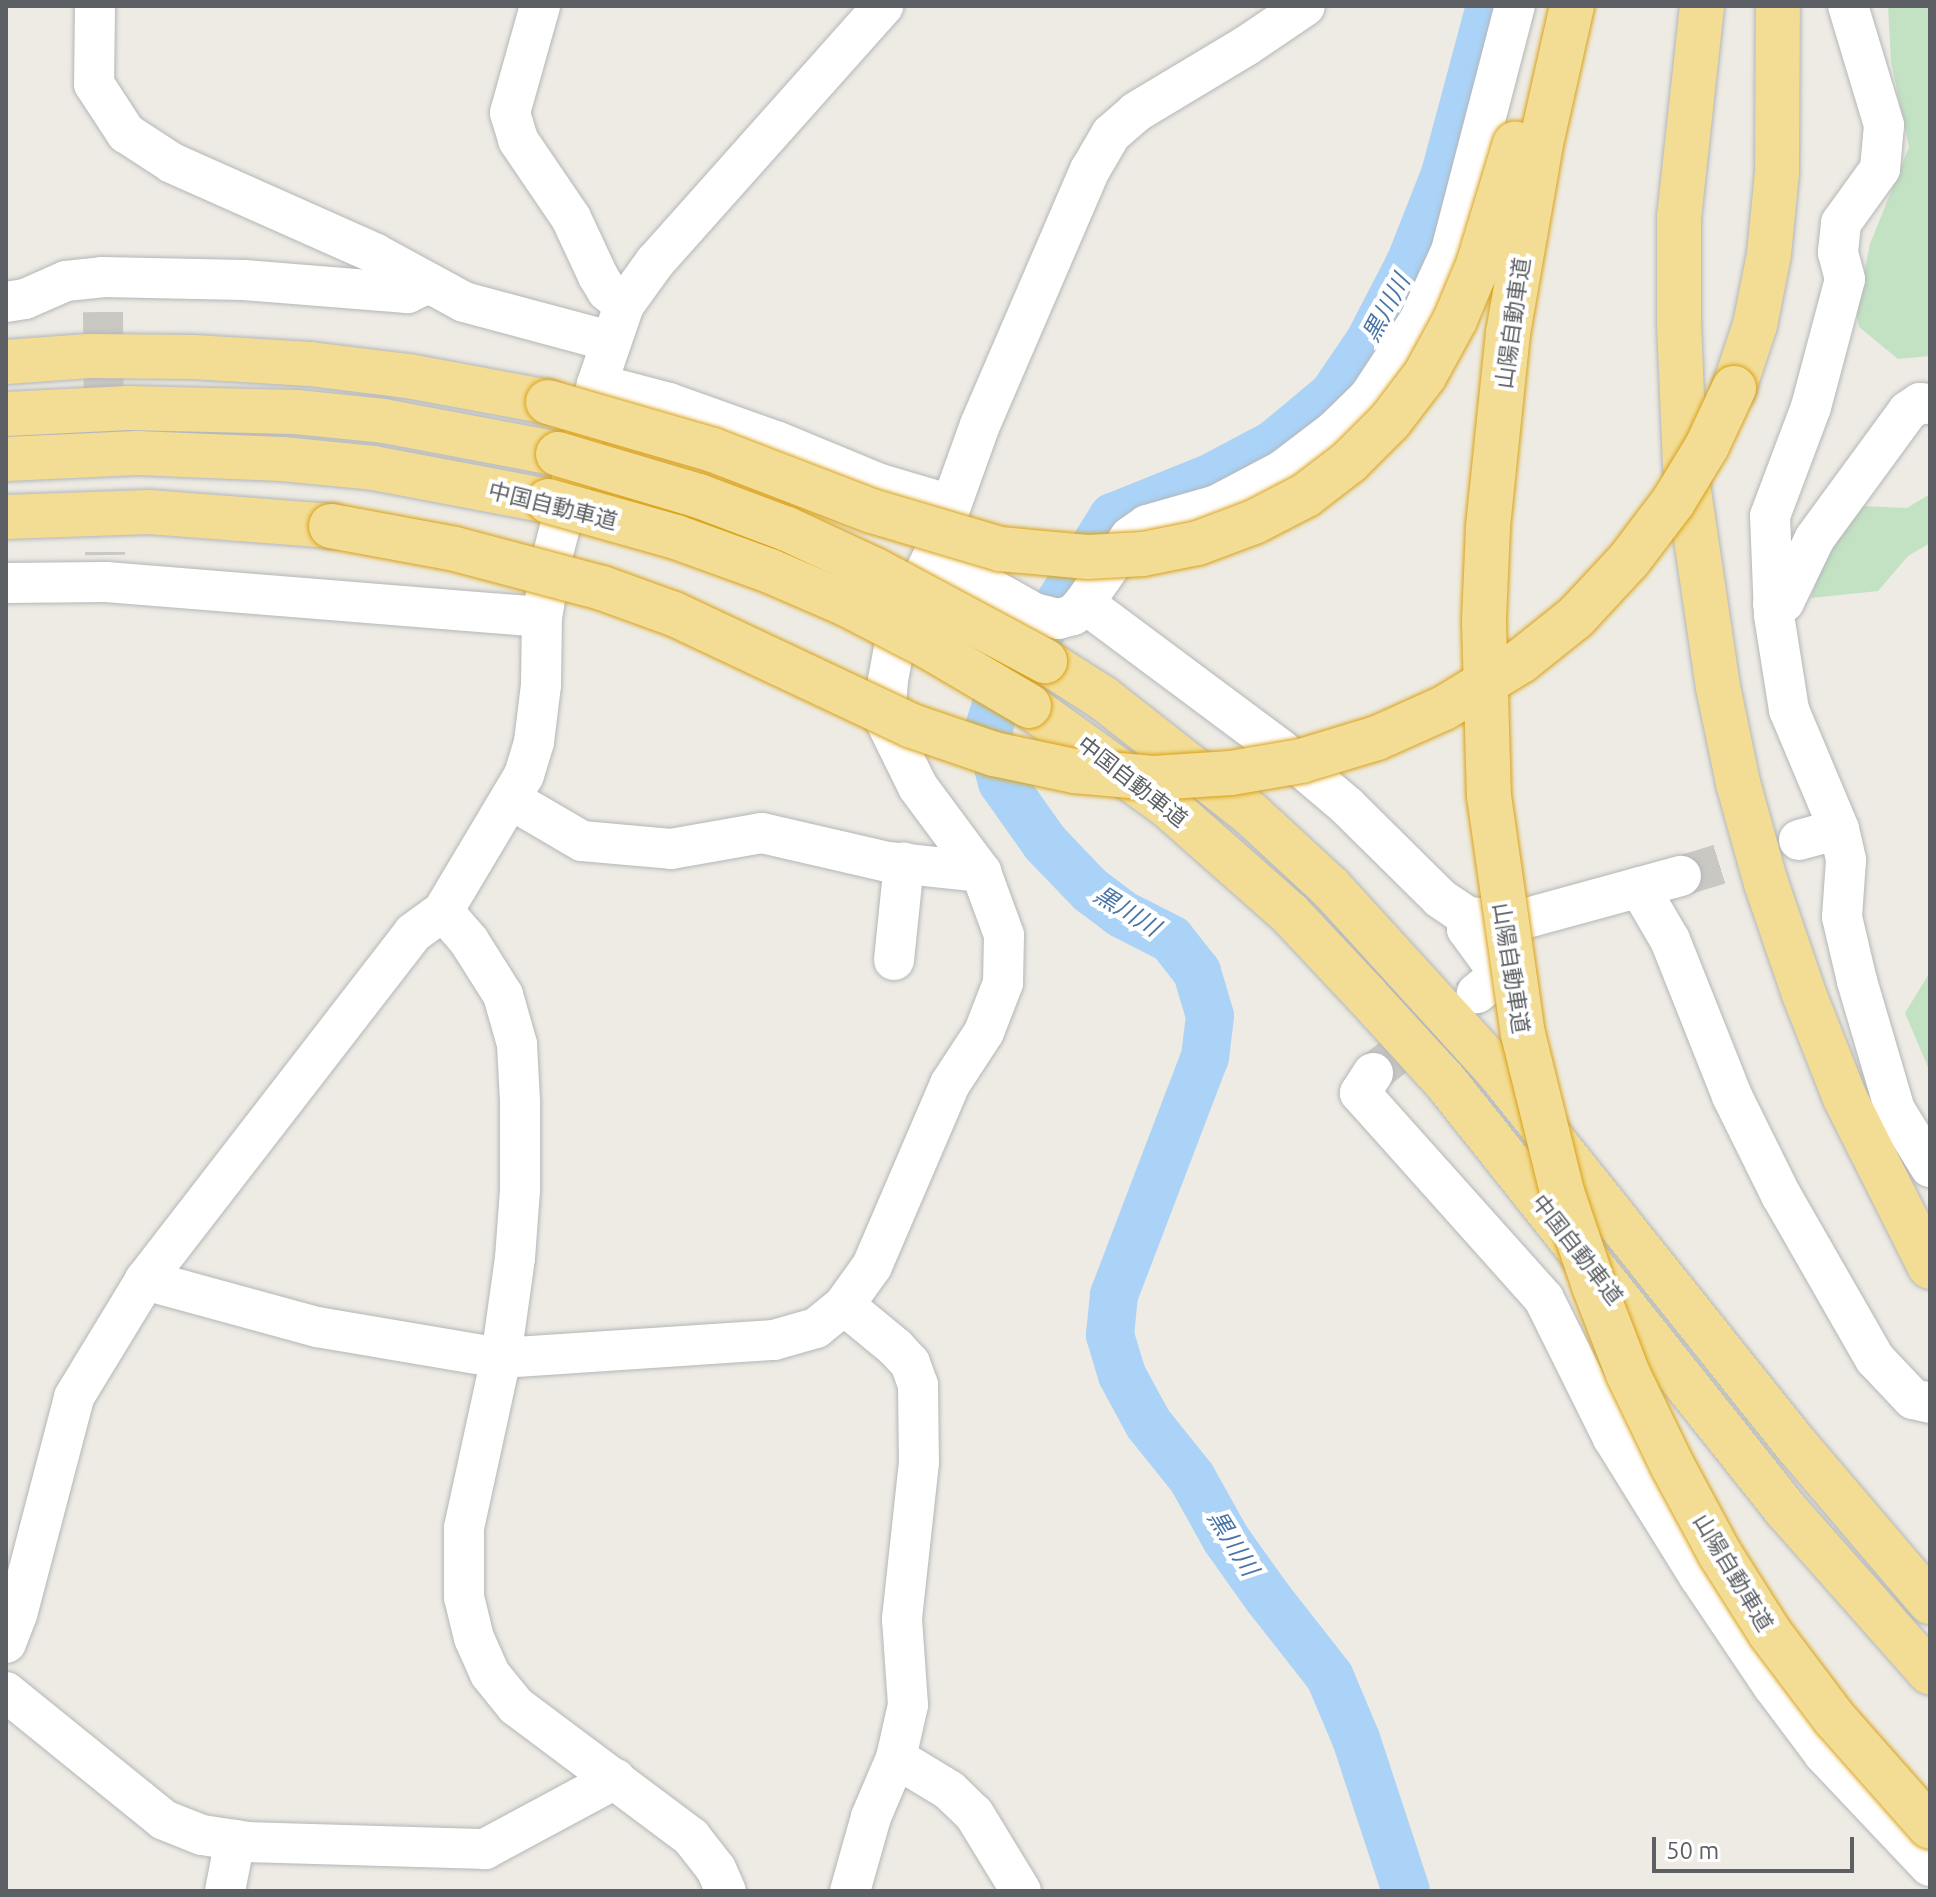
<!DOCTYPE html>
<html>
<head>
<meta charset="utf-8">
<style>
  body { margin:0 }
  #map { position:relative; width:1936px; height:1897px; overflow:hidden; background:#edebe3; font-family:Ubuntu,"Noto Sans JP",sans-serif }
  div>[style] { position:absolute }
  [style*='--x'] { left:calc(var(--x)*1px); top:calc(var(--y)*1px); width:calc(var(--w)*1px); rotate:calc(var(--a)*1deg) }
  .green>* { inset:0; background:#c2e2c3 }
  .river>* { height:48px; margin:-24px; padding:0 24px; transform-origin:24px; border-radius:24px; background:#aad3f7 }
  .minor-tunnel>* { height:40px; margin-top:-20px; transform-origin:0; background:repeating-linear-gradient(90deg,#c9c8c3 0 40px,transparent 0 60px) }
  .roads { filter:drop-shadow(0 0 2px #b4b6b9) drop-shadow(0 0 2px #b4b6b9) }
  .minor>* { height:40px; margin:-20px; padding:0 20px; transform-origin:20px; border-radius:20px; background:#fff }
  .highway>* { height:44px; margin:-22px; padding:0 22px; transform-origin:22px; border-radius:22px; background:#f3dd95 }
  .bridges { filter:drop-shadow(0 0 2px #daa116) drop-shadow(0 0 2px #daa116) }
  .highway-bridge>* { height:44px; margin:-22px; padding:0 22px; transform-origin:22px; border-radius:22px; background:#f3dd95 }
  span { translate:-50% -50%; white-space:nowrap; text-align:center; line-height:1.15; -webkit-text-stroke:8px #fff; paint-order:stroke }
  .street-label { font-size:22px; color:#5c5f63 }
  .water-label { font-size:24px; color:#4974a6; font-style:italic }
  .frame { position:absolute; inset:0; border:8px solid #5c5f63; pointer-events:none }
  .scale { position:absolute; left:1652px; top:1837px; width:202px; height:36px; box-sizing:border-box; border:4px solid #5c5f63; border-top:0; padding-left:10px; font-size:24px; line-height:28px; white-space:nowrap; color:#5c5f63; -webkit-text-stroke:6px #fff; paint-order:stroke }
</style>
</head>
<body>
<div id="map">
  <div class="green">
    <div style="clip-path:polygon(1888px 6px,1930px 6px,1930px 356px,1898px 359px,1859px 327px,1856px 311px,1870px 244px,1909px 147px,1891px 61px)"></div>
    <div style="clip-path:polygon(1930px 494px,1930px 543px,1908px 556px,1878px 591px,1811px 598px,1831px 540px,1862px 506px,1907px 508px)"></div>
    <div style="clip-path:polygon(1930px 972px,1930px 1072px,1905px 1013px)"></div>
  </div>
  <div class="river">
    <div style="--x:1406;--y:1891;--w:160;--a:-108.2"></div>
    <div style="--x:1356;--y:1739;--w:67;--a:-112.8"></div>
    <div style="--x:1330;--y:1677;--w:100;--a:-128.1"></div>
    <div style="--x:1268;--y:1598;--w:72;--a:-125.4"></div>
    <div style="--x:1226;--y:1539;--w:70;--a:-119.1"></div>
    <div style="--x:1192;--y:1478;--w:70;--a:-128.7"></div>
    <div style="--x:1148;--y:1423;--w:55;--a:-118.4"></div>
    <div style="--x:1122;--y:1375;--w:42;--a:-106.7"></div>
    <div style="--x:1110;--y:1335;--w:40;--a:-84.3"></div>
    <div style="--x:1114;--y:1295;--w:255;--a:-69.1"></div>
    <div style="--x:1205;--y:1057;--w:41;--a:-83"></div>
    <div style="--x:1210;--y:1016;--w:46;--a:-106.5"></div>
    <div style="--x:1197;--y:972;--w:42;--a:-128.2"></div>
    <div style="--x:1171;--y:939;--w:55;--a:-153"></div>
    <div style="--x:1122;--y:914;--w:39;--a:-143"></div>
    <div style="--x:1091;--y:891;--w:66;--a:-133.8"></div>
    <div style="--x:1045;--y:843;--w:75;--a:-125.2"></div>
    <div style="--x:1002;--y:782;--w:53;--a:-105.4"></div>
    <div style="--x:988;--y:731;--w:28;--a:-73"></div>
    <div style="--x:996;--y:704;--w:221;--a:-58"></div>
    <div style="--x:1113;--y:517;--w:107;--a:-22"></div>
    <div style="--x:1212;--y:477;--w:70;--a:-28"></div>
    <div style="--x:1274;--y:444;--w:77;--a:-39.7"></div>
    <div style="--x:1333;--y:395;--w:64;--a:-55.8"></div>
    <div style="--x:1369;--y:342;--w:89;--a:-62.6"></div>
    <div style="--x:1410;--y:263;--w:96;--a:-68.5"></div>
    <div style="--x:1445;--y:174;--w:174;--a:-75"></div>
  </div>
  <div class="minor-tunnel">
    <div style="--x:103;--y:312;--w:243;--a:89.5"></div>
    <div style="--x:1681;--y:876;--w:123;--a:-17"></div>
    <div style="--x:1373;--y:1073;--w:128;--a:-37.7"></div>
  </div>
  <div class="roads">
    <div class="minor">
      <div style="--x:95;--y:6;--w:78;--a:90.7"></div>
      <div style="--x:94;--y:84;--w:59;--a:56.9"></div>
      <div style="--x:126;--y:133;--w:55;--a:33.1"></div>
      <div style="--x:172;--y:163;--w:223;--a:24"></div>
      <div style="--x:376;--y:254;--w:100;--a:28.6"></div>
      <div style="--x:464;--y:302;--w:151;--a:15"></div>
      <div style="--x:540;--y:6;--w:111;--a:105.7"></div>
      <div style="--x:510;--y:113;--w:28;--a:73"></div>
      <div style="--x:518;--y:140;--w:94;--a:55.8"></div>
      <div style="--x:571;--y:218;--w:64;--a:65"></div>
      <div style="--x:598;--y:276;--w:17;--a:59"></div>
      <div style="--x:607;--y:291;--w:22;--a:39"></div>
      <div style="--x:6;--y:302;--w:19;--a:-9"></div>
      <div style="--x:25;--y:299;--w:45;--a:-23.7"></div>
      <div style="--x:66;--y:281;--w:36;--a:-6"></div>
      <div style="--x:102;--y:277;--w:142;--a:1.2"></div>
      <div style="--x:244;--y:280;--w:164;--a:4.6"></div>
      <div style="--x:407;--y:293;--w:24;--a:-24"></div>
      <div style="--x:597;--y:384;--w:74;--a:14.8"></div>
      <div style="--x:669;--y:403;--w:114;--a:19.6"></div>
      <div style="--x:776;--y:441;--w:113;--a:22.5"></div>
      <div style="--x:880;--y:484;--w:74;--a:16.5"></div>
      <div style="--x:933;--y:556;--w:116;--a:29.4"></div>
      <div style="--x:1034;--y:613;--w:25;--a:14"></div>
      <div style="--x:1058;--y:619;--w:16;--a:-15"></div>
      <div style="--x:1073;--y:615;--w:16;--a:-47"></div>
      <div style="--x:1084;--y:603;--w:246;--a:36.7"></div>
      <div style="--x:1281;--y:750;--w:87;--a:40.3"></div>
      <div style="--x:1347;--y:806;--w:132;--a:44.7"></div>
      <div style="--x:1441;--y:899;--w:32;--a:34"></div>
      <div style="--x:1468;--y:917;--w:48;--a:4.8"></div>
      <div style="--x:1516;--y:921;--w:171;--a:-15.3"></div>
      <div style="--x:6;--y:583;--w:100;--a:-0.6"></div>
      <div style="--x:106;--y:582;--w:437;--a:4.6"></div>
      <div style="--x:1084;--y:603;--w:80;--a:-55.1"></div>
      <div style="--x:1130;--y:537;--w:21;--a:-35"></div>
      <div style="--x:1147;--y:525;--w:73;--a:-15.9"></div>
      <div style="--x:1217;--y:505;--w:75;--a:-27.9"></div>
      <div style="--x:1283;--y:470;--w:64;--a:-37.4"></div>
      <div style="--x:1334;--y:431;--w:49;--a:-44.2"></div>
      <div style="--x:1369;--y:397;--w:91;--a:-56.7"></div>
      <div style="--x:1419;--y:321;--w:77;--a:-65.4"></div>
      <div style="--x:1451;--y:251;--w:253;--a:-75.4"></div>
      <div style="--x:1773;--y:604;--w:11;--a:-10"></div>
      <div style="--x:1784;--y:602;--w:71;--a:-64.2"></div>
      <div style="--x:1815;--y:538;--w:157;--a:-53.8"></div>
      <div style="--x:1908;--y:411;--w:14;--a:-34"></div>
      <div style="--x:1920;--y:403;--w:10;--a:6"></div>
      <div style="--x:510;--y:799;--w:83;--a:30.3"></div>
      <div style="--x:582;--y:841;--w:89;--a:5.1"></div>
      <div style="--x:671;--y:849;--w:92;--a:-10"></div>
      <div style="--x:762;--y:833;--w:129;--a:13"></div>
      <div style="--x:888;--y:862;--w:94;--a:6.1"></div>
      <div style="--x:1839;--y:829;--w:129;--a:-112.8"></div>
      <div style="--x:1789;--y:710;--w:96;--a:-99"></div>
      <div style="--x:1774;--y:615;--w:99;--a:-92.3"></div>
      <div style="--x:1770;--y:516;--w:116;--a:-69.4"></div>
      <div style="--x:1811;--y:407;--w:132;--a:-75.1"></div>
      <div style="--x:1845;--y:279;--w:28;--a:-105"></div>
      <div style="--x:1838;--y:252;--w:29;--a:-84"></div>
      <div style="--x:1841;--y:223;--w:67;--a:-54.2"></div>
      <div style="--x:1880;--y:169;--w:44;--a:-84.8"></div>
      <div style="--x:1884;--y:125;--w:124;--a:-106.8"></div>
      <div style="--x:1799;--y:840;--w:41;--a:-15.4"></div>
      <div style="--x:1839;--y:829;--w:32;--a:77"></div>
      <div style="--x:1846;--y:860;--w:57;--a:94"></div>
      <div style="--x:1842;--y:917;--w:66;--a:76.8"></div>
      <div style="--x:1857;--y:981;--w:134;--a:73.6"></div>
      <div style="--x:1895;--y:1110;--w:67;--a:58.4"></div>
      <div style="--x:1639;--y:887;--w:61;--a:59.7"></div>
      <div style="--x:1670;--y:940;--w:168;--a:68.3"></div>
      <div style="--x:1732;--y:1096;--w:110;--a:63.7"></div>
      <div style="--x:1781;--y:1195;--w:189;--a:60.2"></div>
      <div style="--x:1875;--y:1359;--w:55;--a:46.5"></div>
      <div style="--x:1913;--y:1399;--w:17;--a:13"></div>
      <div style="--x:443;--y:911;--w:40;--a:49"></div>
      <div style="--x:469;--y:941;--w:64;--a:57.8"></div>
      <div style="--x:503;--y:995;--w:51;--a:74.1"></div>
      <div style="--x:517;--y:1044;--w:58;--a:87"></div>
      <div style="--x:520;--y:1102;--w:88;--a:90"></div>
      <div style="--x:520;--y:1190;--w:68;--a:94.2"></div>
      <div style="--x:515;--y:1258;--w:101;--a:98"></div>
      <div style="--x:501;--y:1358;--w:174;--a:102.3"></div>
      <div style="--x:464;--y:1528;--w:69;--a:90"></div>
      <div style="--x:464;--y:1597;--w:42;--a:76.3"></div>
      <div style="--x:474;--y:1638;--w:39;--a:66"></div>
      <div style="--x:490;--y:1674;--w:41;--a:50.9"></div>
      <div style="--x:516;--y:1706;--w:219;--a:36.8"></div>
      <div style="--x:691;--y:1837;--w:41;--a:52"></div>
      <div style="--x:716;--y:1869;--w:24;--a:66"></div>
      <div style="--x:1468;--y:917;--w:12;--a:95"></div>
      <div style="--x:1467;--y:929;--w:46;--a:53.9"></div>
      <div style="--x:1494;--y:966;--w:14;--a:94"></div>
      <div style="--x:1493;--y:980;--w:21;--a:141"></div>
      <div style="--x:894;--y:960;--w:98;--a:-84.1"></div>
      <div style="--x:1373;--y:1073;--w:24;--a:123"></div>
      <div style="--x:1360;--y:1093;--w:276;--a:48.2"></div>
      <div style="--x:1544;--y:1299;--w:155;--a:63.6"></div>
      <div style="--x:1613;--y:1438;--w:163;--a:58.1"></div>
      <div style="--x:1699;--y:1576;--w:133;--a:56.1"></div>
      <div style="--x:1773;--y:1686;--w:85;--a:53.1"></div>
      <div style="--x:1824;--y:1754;--w:154;--a:46.6"></div>
      <div style="--x:145;--y:1280;--w:178;--a:15.3"></div>
      <div style="--x:317;--y:1327;--w:187;--a:9.6"></div>
      <div style="--x:501;--y:1358;--w:274;--a:-3.8"></div>
      <div style="--x:774;--y:1340;--w:44;--a:-15.9"></div>
      <div style="--x:816;--y:1328;--w:36;--a:-39"></div>
      <div style="--x:844;--y:1305;--w:48;--a:-54.3"></div>
      <div style="--x:872;--y:1266;--w:198;--a:-66.8"></div>
      <div style="--x:950;--y:1084;--w:62;--a:-56.8"></div>
      <div style="--x:984;--y:1032;--w:53;--a:-68.8"></div>
      <div style="--x:1003;--y:983;--w:48;--a:-88.8"></div>
      <div style="--x:1004;--y:935;--w:67;--a:-110.1"></div>
      <div style="--x:981;--y:872;--w:106;--a:-126.5"></div>
      <div style="--x:918;--y:787;--w:75;--a:-116.2"></div>
      <div style="--x:885;--y:720;--w:40;--a:-85.7"></div>
      <div style="--x:888;--y:680;--w:55;--a:-79.5"></div>
      <div style="--x:898;--y:626;--w:78;--a:-63.4"></div>
      <div style="--x:933;--y:556;--w:139;--a:-70.3"></div>
      <div style="--x:980;--y:425;--w:278;--a:-66.7"></div>
      <div style="--x:1090;--y:170;--w:42;--a:-59.7"></div>
      <div style="--x:1111;--y:134;--w:33;--a:-41"></div>
      <div style="--x:1136;--y:112;--w:128;--a:-31"></div>
      <div style="--x:1246;--y:46;--w:71;--a:-34.1"></div>
      <div style="--x:844;--y:1305;--w:66;--a:39.5"></div>
      <div style="--x:895;--y:1347;--w:22;--a:47"></div>
      <div style="--x:910;--y:1363;--w:23;--a:70"></div>
      <div style="--x:918;--y:1385;--w:77;--a:89.3"></div>
      <div style="--x:919;--y:1462;--w:158;--a:96.2"></div>
      <div style="--x:902;--y:1619;--w:86;--a:86"></div>
      <div style="--x:908;--y:1705;--w:54;--a:102.8"></div>
      <div style="--x:896;--y:1758;--w:64;--a:113"></div>
      <div style="--x:871;--y:1817;--w:77;--a:105.8"></div>
      <div style="--x:6;--y:1643;--w:30;--a:-69"></div>
      <div style="--x:17;--y:1615;--w:225;--a:-75.3"></div>
      <div style="--x:74;--y:1397;--w:137;--a:-58.7"></div>
      <div style="--x:145;--y:1280;--w:438;--a:-52.3"></div>
      <div style="--x:413;--y:933;--w:37;--a:-36"></div>
      <div style="--x:443;--y:911;--w:158;--a:-59.2"></div>
      <div style="--x:524;--y:775;--w:34;--a:-73"></div>
      <div style="--x:534;--y:742;--w:57;--a:-83"></div>
      <div style="--x:541;--y:685;--w:68;--a:-89.2"></div>
      <div style="--x:542;--y:617;--w:64;--a:-80.1"></div>
      <div style="--x:553;--y:554;--w:176;--a:-75.5"></div>
      <div style="--x:597;--y:384;--w:83;--a:-71.1"></div>
      <div style="--x:624;--y:305;--w:53;--a:-54.2"></div>
      <div style="--x:655;--y:262;--w:343;--a:-48.3"></div>
      <div style="--x:6;--y:1692;--w:203;--a:39"></div>
      <div style="--x:164;--y:1820;--w:41;--a:21.5"></div>
      <div style="--x:202;--y:1835;--w:47;--a:8.7"></div>
      <div style="--x:248;--y:1842;--w:237;--a:1.7"></div>
      <div style="--x:485;--y:1849;--w:148;--a:-28.3"></div>
      <div style="--x:896;--y:1758;--w:62;--a:31.1"></div>
      <div style="--x:949;--y:1790;--w:35;--a:44"></div>
      <div style="--x:974;--y:1814;--w:90;--a:58.6"></div>
      <div style="--x:225;--y:1891;--w:52;--a:-78.9"></div>
    </div>
    <div class="highway">
      <div style="--x:1702;--y:6;--w:213;--a:96.2"></div>
      <div style="--x:1679;--y:218;--w:105;--a:90"></div>
      <div style="--x:1679;--y:323;--w:141;--a:87.6"></div>
      <div style="--x:1685;--y:464;--w:225;--a:81.6"></div>
      <div style="--x:1718;--y:687;--w:98;--a:78.2"></div>
      <div style="--x:1738;--y:783;--w:104;--a:74.4"></div>
      <div style="--x:1766;--y:883;--w:117;--a:71.1"></div>
      <div style="--x:1804;--y:994;--w:112;--a:68.5"></div>
      <div style="--x:1845;--y:1098;--w:189;--a:63.3"></div>
      <div style="--x:6;--y:362;--w:83;--a:-4.1"></div>
      <div style="--x:89;--y:356;--w:104;--a:0.6"></div>
      <div style="--x:193;--y:357;--w:117;--a:3.4"></div>
      <div style="--x:310;--y:364;--w:99;--a:7"></div>
      <div style="--x:408;--y:376;--w:142;--a:10.5"></div>
      <div style="--x:1734;--y:388;--w:66;--a:-71.6"></div>
      <div style="--x:1755;--y:325;--w:72;--a:-78.8"></div>
      <div style="--x:1769;--y:254;--w:81;--a:-84.4"></div>
      <div style="--x:1777;--y:173;--w:167;--a:-89.7"></div>
      <div style="--x:6;--y:414;--w:122;--a:-2.8"></div>
      <div style="--x:128;--y:408;--w:168;--a:1.4"></div>
      <div style="--x:296;--y:412;--w:88;--a:5.8"></div>
      <div style="--x:384;--y:421;--w:177;--a:10.7"></div>
      <div style="--x:6;--y:459;--w:131;--a:-2.6"></div>
      <div style="--x:137;--y:453;--w:145;--a:2.4"></div>
      <div style="--x:282;--y:459;--w:91;--a:5.6"></div>
      <div style="--x:373;--y:468;--w:178;--a:10.7"></div>
      <div style="--x:6;--y:517;--w:143;--a:-2"></div>
      <div style="--x:149;--y:512;--w:183;--a:4.4"></div>
      <div style="--x:1045;--y:661;--w:69;--a:32.5"></div>
      <div style="--x:1103;--y:698;--w:188;--a:38.1"></div>
      <div style="--x:1251;--y:814;--w:109;--a:42.8"></div>
      <div style="--x:1331;--y:888;--w:251;--a:47.7"></div>
      <div style="--x:1500;--y:1074;--w:477;--a:51.4"></div>
      <div style="--x:1798;--y:1447;--w:204;--a:49.6"></div>
      <div style="--x:1029;--y:706;--w:171;--a:35.7"></div>
      <div style="--x:1168;--y:806;--w:163;--a:41.5"></div>
      <div style="--x:1290;--y:914;--w:111;--a:46.8"></div>
      <div style="--x:1366;--y:995;--w:115;--a:47.5"></div>
      <div style="--x:1444;--y:1080;--w:549;--a:51.5"></div>
      <div style="--x:1786;--y:1510;--w:217;--a:48.5"></div>
    </div>
  </div>
  <div class="bridges">
    <div class="highway-bridge">
      <div style="--x:1572;--y:6;--w:141;--a:102.7"></div>
      <div style="--x:1541;--y:144;--w:192;--a:99.9"></div>
      <div style="--x:1508;--y:333;--w:196;--a:95.9"></div>
      <div style="--x:1488;--y:528;--w:93;--a:92.5"></div>
      <div style="--x:1484;--y:621;--w:175;--a:88.4"></div>
      <div style="--x:1489;--y:796;--w:240;--a:81.9"></div>
      <div style="--x:1523;--y:1034;--w:163;--a:76.1"></div>
      <div style="--x:1562;--y:1192;--w:99;--a:71.2"></div>
      <div style="--x:1594;--y:1286;--w:94;--a:68.9"></div>
      <div style="--x:1628;--y:1374;--w:101;--a:64.2"></div>
      <div style="--x:1672;--y:1465;--w:101;--a:61.7"></div>
      <div style="--x:1720;--y:1554;--w:93;--a:57.7"></div>
      <div style="--x:1770;--y:1633;--w:106;--a:53"></div>
      <div style="--x:1834;--y:1718;--w:145;--a:48.6"></div>
      <div style="--x:548;--y:402;--w:172;--a:16.2"></div>
      <div style="--x:713;--y:450;--w:170;--a:21"></div>
      <div style="--x:872;--y:511;--w:134;--a:16.5"></div>
      <div style="--x:1000;--y:549;--w:88;--a:5.2"></div>
      <div style="--x:1088;--y:557;--w:55;--a:-3.1"></div>
      <div style="--x:1143;--y:554;--w:56;--a:-11.3"></div>
      <div style="--x:1198;--y:543;--w:60;--a:-20.6"></div>
      <div style="--x:1254;--y:522;--w:59;--a:-27.4"></div>
      <div style="--x:1306;--y:495;--w:54;--a:-37.5"></div>
      <div style="--x:1349;--y:462;--w:58;--a:-45"></div>
      <div style="--x:1390;--y:421;--w:58;--a:-52.7"></div>
      <div style="--x:1425;--y:375;--w:63;--a:-61.4"></div>
      <div style="--x:1455;--y:320;--w:60;--a:-67.3"></div>
      <div style="--x:1478;--y:265;--w:127;--a:-73.1"></div>
      <div style="--x:558;--y:454;--w:147;--a:16.6"></div>
      <div style="--x:699;--y:496;--w:94;--a:20.6"></div>
      <div style="--x:787;--y:529;--w:97;--a:25"></div>
      <div style="--x:875;--y:570;--w:193;--a:28.2"></div>
      <div style="--x:548;--y:501;--w:133;--a:15.7"></div>
      <div style="--x:676;--y:537;--w:100;--a:19.9"></div>
      <div style="--x:770;--y:571;--w:83;--a:23.5"></div>
      <div style="--x:846;--y:604;--w:93;--a:27.4"></div>
      <div style="--x:929;--y:647;--w:116;--a:30.5"></div>
      <div style="--x:331;--y:526;--w:126;--a:10.5"></div>
      <div style="--x:455;--y:549;--w:152;--a:14.9"></div>
      <div style="--x:602;--y:588;--w:77;--a:19.9"></div>
      <div style="--x:674;--y:614;--w:263;--a:25.2"></div>
      <div style="--x:912;--y:726;--w:87;--a:18.9"></div>
      <div style="--x:994;--y:754;--w:82;--a:12"></div>
      <div style="--x:1074;--y:771;--w:79;--a:5.1"></div>
      <div style="--x:1153;--y:778;--w:78;--a:-3.7"></div>
      <div style="--x:1231;--y:773;--w:71;--a:-9.7"></div>
      <div style="--x:1301;--y:761;--w:79;--a:-16.8"></div>
      <div style="--x:1377;--y:738;--w:73;--a:-24.1"></div>
      <div style="--x:1444;--y:708;--w:90;--a:-31.4"></div>
      <div style="--x:1521;--y:661;--w:70;--a:-38.7"></div>
      <div style="--x:1576;--y:617;--w:78;--a:-47.1"></div>
      <div style="--x:1629;--y:560;--w:73;--a:-52.8"></div>
      <div style="--x:1673;--y:502;--w:66;--a:-58.7"></div>
      <div style="--x:1707;--y:446;--w:64;--a:-65"></div>
    </div>
  </div>
  <div class="street-label">
    <span style="left:1512px;top:323px;rotate:-82deg">山陽自動車道</span>
    <span style="left:553px;top:505px;rotate:14deg">中国自動車道</span>
    <span style="left:1133px;top:781px;rotate:38deg">中国自動車道</span>
    <span style="left:1512px;top:968px;rotate:81deg">山陽自動車道</span>
    <span style="left:1578px;top:1249px;rotate:52deg">中国自動車道</span>
    <span style="left:1734px;top:1572px;rotate:59deg">山陽自動車道</span>
  </div>
  <div class="water-label">
    <span style="left:1386px;top:308px;rotate:-62deg">黒川川</span>
    <span style="left:1127px;top:911px;rotate:32deg">黒川川</span>
    <span style="left:1233px;top:1543px;rotate:58deg">黒川川</span>
  </div>
  <div class="frame"></div>
  <div class="scale">50 m</div>
</div>
</body>
</html>
